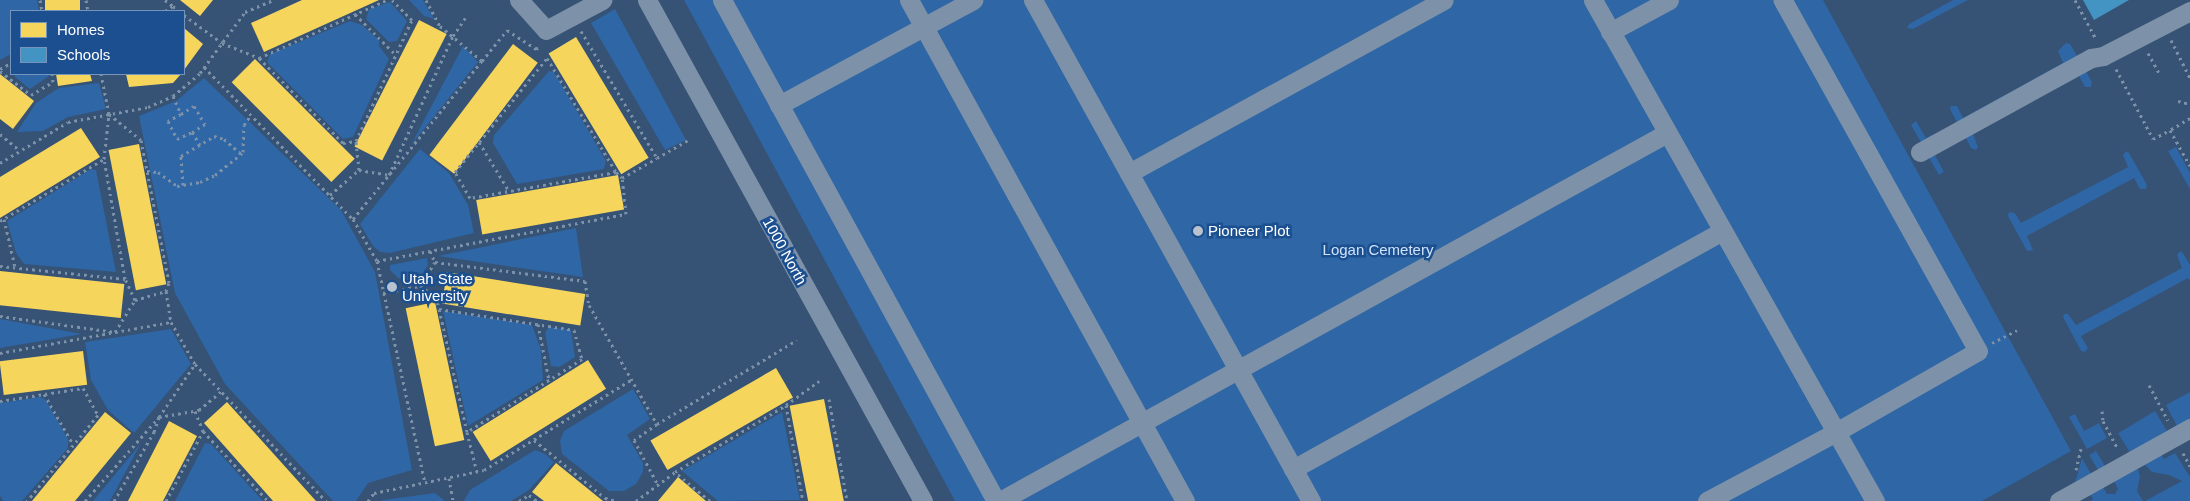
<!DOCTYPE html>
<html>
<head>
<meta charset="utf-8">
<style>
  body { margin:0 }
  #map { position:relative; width:2190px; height:501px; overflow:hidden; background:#365274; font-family:Arial,sans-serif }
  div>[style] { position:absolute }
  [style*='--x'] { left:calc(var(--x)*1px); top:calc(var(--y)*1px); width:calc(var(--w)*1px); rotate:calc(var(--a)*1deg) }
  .green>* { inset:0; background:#2f66a5; transform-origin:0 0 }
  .homes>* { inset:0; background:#f6d55c; transform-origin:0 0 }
  .schools>* { inset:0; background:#4393c3 }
  .path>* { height:3px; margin-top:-1.5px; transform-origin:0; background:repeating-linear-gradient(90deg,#7d92a8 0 2.5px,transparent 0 6.5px) }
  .minor>* { height:19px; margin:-9.5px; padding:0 9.5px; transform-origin:9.5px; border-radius:9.5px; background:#7d92a8 }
  .dots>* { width:14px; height:14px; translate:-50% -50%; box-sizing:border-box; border:2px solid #1b4f8f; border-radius:50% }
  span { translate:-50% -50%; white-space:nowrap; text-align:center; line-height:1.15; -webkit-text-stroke:5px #1b4f8f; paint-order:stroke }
  .poi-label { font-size:15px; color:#fff }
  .left { translate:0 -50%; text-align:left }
  .park-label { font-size:15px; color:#cfe3fa }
  .street-label { font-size:15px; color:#fff }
  .legend { position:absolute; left:10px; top:10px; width:175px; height:65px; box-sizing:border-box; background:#1b4f8f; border:1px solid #7695bc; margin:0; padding:6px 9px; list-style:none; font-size:15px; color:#fff }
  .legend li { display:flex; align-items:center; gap:10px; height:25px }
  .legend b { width:25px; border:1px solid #7695bc }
</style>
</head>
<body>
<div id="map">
  <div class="green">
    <div style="clip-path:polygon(0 0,37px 0,39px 11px,11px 11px,11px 54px,0 60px)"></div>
    <div style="clip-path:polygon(409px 0,423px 0,434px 19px,424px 16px)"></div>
    <div style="clip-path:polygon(684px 0,1823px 0,2071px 451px,1982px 501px,955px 501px)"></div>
    <div style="clip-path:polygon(1953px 0,1968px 0,1913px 29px,1907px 28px,1909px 24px)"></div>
    <div style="clip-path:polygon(390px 2px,407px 21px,397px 41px,389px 42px,366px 19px,369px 9px)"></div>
    <div style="clip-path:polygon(615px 9px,686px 140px,665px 150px,591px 23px)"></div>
    <div style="clip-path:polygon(350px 21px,362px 25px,379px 40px,379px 46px,389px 59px,353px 137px,343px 139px,267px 62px,270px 54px)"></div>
    <div style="clip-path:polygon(2066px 43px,2070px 44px,2079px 59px,1959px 126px,1950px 109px,1951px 106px,1957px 106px,1963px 118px,2063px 63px,2058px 51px)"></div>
    <div style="clip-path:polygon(463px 46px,478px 62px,411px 145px)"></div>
    <div style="clip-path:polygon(2084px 68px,2092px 82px,2091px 87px,2085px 87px,2079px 76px,1973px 134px,1978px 147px,1976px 150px,1971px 148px,1964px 134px)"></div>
    <div style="clip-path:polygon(549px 71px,554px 72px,606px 161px,604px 169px,517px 184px,493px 143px,494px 135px)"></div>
    <div style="clip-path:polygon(15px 74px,49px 74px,49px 76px,30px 89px,15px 77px)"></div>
    <div style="clip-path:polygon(204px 78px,341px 210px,375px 272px,412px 470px,368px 483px,356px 501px,333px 501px,225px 384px,175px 293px,139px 116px,176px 101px)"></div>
    <div style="clip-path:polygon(99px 83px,106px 109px,68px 117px,43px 131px,17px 132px,36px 103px,59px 88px)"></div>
    <div style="clip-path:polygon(1916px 121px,1926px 138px,1938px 132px,1922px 144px,1911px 125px)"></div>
    <div style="clip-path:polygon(1947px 147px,1935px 155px,1944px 172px,1939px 175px,1928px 156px)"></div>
    <div style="clip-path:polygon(2176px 147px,2190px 173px,2190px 189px,2168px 151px)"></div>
    <div style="clip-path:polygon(420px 149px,449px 173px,468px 205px,474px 233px,390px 253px,380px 252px,373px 246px,360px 224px)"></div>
    <div style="clip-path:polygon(2126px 151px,2129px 153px,2147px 185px,2146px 189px,2140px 189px,2134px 178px,2027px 236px,2033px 250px,2027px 251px,2008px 216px,2009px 212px,2015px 213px,2021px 223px,2128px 167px,2123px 155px)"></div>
    <div style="clip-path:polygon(91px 169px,96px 170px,116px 272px,24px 264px,16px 253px,7px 221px)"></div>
    <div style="clip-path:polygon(576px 228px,583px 277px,438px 256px)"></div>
    <div style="clip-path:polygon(2180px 251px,2183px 253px,2190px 265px,2190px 281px,2188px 278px,2081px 336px,2088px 348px,2085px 352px,2081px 351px,2063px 317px,2064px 314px,2068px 314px,2076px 325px,2182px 268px,2177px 255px)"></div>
    <div style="clip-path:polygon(427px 258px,428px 265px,422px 275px,411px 281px,398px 278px,390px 270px,390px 265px)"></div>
    <div style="clip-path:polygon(443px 311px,532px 325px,541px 350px,543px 380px,468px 426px)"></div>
    <div style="clip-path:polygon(0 319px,82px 334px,0 348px)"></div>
    <div style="clip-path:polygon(549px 327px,571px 330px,575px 357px,559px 367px,551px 366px,545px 333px)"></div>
    <div style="clip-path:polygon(171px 329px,191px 364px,134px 433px,108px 410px,91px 380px,85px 342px)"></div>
    <div style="clip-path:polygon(633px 389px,650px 419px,627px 435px,643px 463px,643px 472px,636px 484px,624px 491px,609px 491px,562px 454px,560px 441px,564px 431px)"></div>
    <div style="clip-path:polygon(2190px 392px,2190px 419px,2177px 426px,2166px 405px)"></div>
    <div style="clip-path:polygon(40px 397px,45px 399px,68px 439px,68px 448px,22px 501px,3px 501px,0 496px,0 403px)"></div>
    <div style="left:2155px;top:411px;width:23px;height:43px;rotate:59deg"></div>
    <div style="clip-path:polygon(782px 412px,800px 500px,718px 501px,682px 471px)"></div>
    <div style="clip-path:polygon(2075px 414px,2084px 431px,2099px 423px,2107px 438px,2087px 449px,2069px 417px)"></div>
    <div style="clip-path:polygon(141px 443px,110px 501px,93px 501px)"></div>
    <div style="clip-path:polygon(205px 443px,211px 444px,263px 501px,175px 501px)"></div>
    <div style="clip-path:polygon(535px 450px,545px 454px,554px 462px,529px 490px,511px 501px,464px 501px,470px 490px)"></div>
    <div style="left:2096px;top:451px;width:17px;height:8px;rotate:59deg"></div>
    <div style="clip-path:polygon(2175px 453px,2190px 477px,2190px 501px,2145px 501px,2182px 481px,2169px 475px,2152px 472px,2144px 464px,2161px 454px,2164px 459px)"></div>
    <div style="clip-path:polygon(2082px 458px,2091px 474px,2075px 483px)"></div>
    <div style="clip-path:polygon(2138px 468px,2140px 477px,2137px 491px,2143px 501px,2090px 501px,2093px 499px,2090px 494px,2103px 487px,2107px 494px,2115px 494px,2118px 489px,2114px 481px)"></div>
    <div style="clip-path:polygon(435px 493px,445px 501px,382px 501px,383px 500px)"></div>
  </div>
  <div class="homes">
    <div style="left:45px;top:0;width:35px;height:11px"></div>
    <div style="clip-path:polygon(180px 0,213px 0,200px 16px)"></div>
    <div style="clip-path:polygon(302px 0,379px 0,264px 52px,251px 23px)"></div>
    <div style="left:419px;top:20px;width:31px;height:142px;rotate:27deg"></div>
    <div style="clip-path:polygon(184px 28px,203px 44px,184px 70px)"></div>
    <div style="left:576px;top:37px;width:141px;height:32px;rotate:59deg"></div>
    <div style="left:513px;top:44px;width:31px;height:139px;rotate:37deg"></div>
    <div style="left:255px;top:59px;width:141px;height:33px;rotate:45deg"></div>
    <div style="clip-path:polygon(0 74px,34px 101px,13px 129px,0 119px)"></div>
    <div style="clip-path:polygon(56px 74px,90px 74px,92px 81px,58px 86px)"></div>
    <div style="clip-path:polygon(126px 74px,181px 74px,173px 83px,129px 87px)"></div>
    <div style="clip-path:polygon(81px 128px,100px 157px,0 218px,0 177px)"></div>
    <div style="left:139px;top:144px;width:143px;height:31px;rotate:79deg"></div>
    <div style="left:618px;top:175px;width:35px;height:144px;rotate:80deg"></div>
    <div style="left:0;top:271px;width:125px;height:34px;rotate:6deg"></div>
    <div style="left:447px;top:272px;width:140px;height:32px;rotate:9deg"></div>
    <div style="left:435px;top:302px;width:141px;height:30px;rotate:78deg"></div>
    <div style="left:83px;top:351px;width:34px;height:84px;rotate:83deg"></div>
    <div style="left:588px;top:360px;width:34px;height:136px;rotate:58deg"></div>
    <div style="left:776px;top:368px;width:34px;height:145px;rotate:60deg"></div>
    <div style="left:824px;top:399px;width:104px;height:35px;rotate:79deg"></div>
    <div style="clip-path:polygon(227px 402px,316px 501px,273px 501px,204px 423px)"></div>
    <div style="clip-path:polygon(105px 412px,131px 433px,75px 501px,32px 501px)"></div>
    <div style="clip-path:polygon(169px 421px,197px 436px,163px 501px,128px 501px)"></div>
    <div style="clip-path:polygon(556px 463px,603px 501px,544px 501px,532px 492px)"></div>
    <div style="clip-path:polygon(678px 477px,706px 501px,658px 501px)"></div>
  </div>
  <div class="schools">
    <div style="clip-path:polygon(2083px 0,2129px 0,2094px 20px)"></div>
  </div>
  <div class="path">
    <div style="--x:40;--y:0;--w:11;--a:80"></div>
    <div style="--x:86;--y:0;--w:11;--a:80"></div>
    <div style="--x:165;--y:0;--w:10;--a:37"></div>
    <div style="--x:426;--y:0;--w:30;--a:62"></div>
    <div style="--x:440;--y:26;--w:55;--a:39.8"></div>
    <div style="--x:482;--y:61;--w:40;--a:-51"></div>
    <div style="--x:507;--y:30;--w:35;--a:33"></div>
    <div style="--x:536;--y:49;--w:4;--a:-34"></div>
    <div style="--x:2075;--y:0;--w:44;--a:61.7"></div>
    <div style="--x:165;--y:11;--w:9;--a:-32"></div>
    <div style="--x:173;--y:6;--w:8;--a:40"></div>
    <div style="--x:355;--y:14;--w:58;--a:45"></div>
    <div style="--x:184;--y:15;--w:47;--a:36.4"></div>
    <div style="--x:222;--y:43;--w:40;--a:22"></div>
    <div style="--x:259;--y:58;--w:120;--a:45.3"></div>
    <div style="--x:343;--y:143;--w:13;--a:-9"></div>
    <div style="--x:356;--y:141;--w:133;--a:-65.2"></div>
    <div style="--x:412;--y:20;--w:28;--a:-135"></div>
    <div style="--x:581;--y:31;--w:148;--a:59.1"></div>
    <div style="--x:657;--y:158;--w:36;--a:-30"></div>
    <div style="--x:2171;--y:40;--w:42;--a:63.4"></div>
    <div style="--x:2148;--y:53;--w:23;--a:61"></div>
    <div style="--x:259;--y:58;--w:141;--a:-24.4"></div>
    <div style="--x:204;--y:67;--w:213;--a:45.6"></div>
    <div style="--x:353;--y:219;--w:48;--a:60.3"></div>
    <div style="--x:377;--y:261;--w:227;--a:77.8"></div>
    <div style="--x:0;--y:69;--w:13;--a:-29"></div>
    <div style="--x:2116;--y:69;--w:79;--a:62.1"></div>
    <div style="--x:2153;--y:139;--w:19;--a:-28"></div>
    <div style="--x:0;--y:71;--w:39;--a:38"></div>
    <div style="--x:31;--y:95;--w:26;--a:-31"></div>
    <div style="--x:53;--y:82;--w:8;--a:-97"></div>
    <div style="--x:173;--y:96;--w:20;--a:66"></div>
    <div style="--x:181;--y:114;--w:15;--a:152"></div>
    <div style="--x:168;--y:121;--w:20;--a:63"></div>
    <div style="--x:177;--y:139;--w:17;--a:-25"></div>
    <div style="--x:192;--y:132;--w:15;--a:58"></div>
    <div style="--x:2178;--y:101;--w:12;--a:14"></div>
    <div style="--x:109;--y:114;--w:41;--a:39.1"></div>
    <div style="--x:141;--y:140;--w:146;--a:78.9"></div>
    <div style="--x:169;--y:283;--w:9;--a:111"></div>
    <div style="--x:166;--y:291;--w:31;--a:81"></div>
    <div style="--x:171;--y:322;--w:48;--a:60.3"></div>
    <div style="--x:195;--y:364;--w:190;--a:46.3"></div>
    <div style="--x:181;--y:114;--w:15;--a:-32"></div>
    <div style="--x:194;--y:106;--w:21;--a:59"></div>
    <div style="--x:205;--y:124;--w:15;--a:148"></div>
    <div style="--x:2190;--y:118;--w:23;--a:149"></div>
    <div style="--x:2170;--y:130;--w:41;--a:60.9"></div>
    <div style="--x:0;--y:134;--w:26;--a:40"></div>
    <div style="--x:479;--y:142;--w:57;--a:58.5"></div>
    <div style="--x:0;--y:163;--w:79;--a:-31.1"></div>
    <div style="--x:68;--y:122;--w:81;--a:-10.6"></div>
    <div style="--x:148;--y:107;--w:27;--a:-24"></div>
    <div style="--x:173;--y:96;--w:35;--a:-40"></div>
    <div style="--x:200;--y:73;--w:76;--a:-53.6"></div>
    <div style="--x:245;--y:12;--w:30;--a:-23"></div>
    <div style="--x:359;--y:170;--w:30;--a:9"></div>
    <div style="--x:389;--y:175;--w:153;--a:-65.3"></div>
    <div style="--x:453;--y:36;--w:22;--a:-56"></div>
    <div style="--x:147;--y:171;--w:11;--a:5"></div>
    <div style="--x:158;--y:172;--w:24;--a:36"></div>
    <div style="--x:177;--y:186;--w:23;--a:-10"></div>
    <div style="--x:200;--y:182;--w:17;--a:-25"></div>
    <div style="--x:215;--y:175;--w:36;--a:-39"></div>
    <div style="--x:243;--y:152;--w:27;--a:-88"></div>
    <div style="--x:244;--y:125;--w:12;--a:-55"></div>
    <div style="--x:616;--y:172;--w:148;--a:169.9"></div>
    <div style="--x:470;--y:198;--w:30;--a:-120"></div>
    <div style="--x:455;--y:172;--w:146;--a:-51.1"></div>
    <div style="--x:547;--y:58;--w:133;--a:58.8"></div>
    <div style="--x:616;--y:172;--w:8;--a:45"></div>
    <div style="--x:622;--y:178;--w:40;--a:-29.7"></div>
    <div style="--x:183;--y:185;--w:29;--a:-94"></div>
    <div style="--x:181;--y:156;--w:39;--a:-31"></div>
    <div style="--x:214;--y:136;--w:10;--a:17"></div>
    <div style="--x:224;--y:139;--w:23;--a:41"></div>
    <div style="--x:330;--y:195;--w:38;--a:-41"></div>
    <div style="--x:359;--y:170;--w:29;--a:-96"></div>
    <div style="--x:4;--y:219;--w:49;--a:77.1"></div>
    <div style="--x:353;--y:219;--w:204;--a:-50.8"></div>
    <div style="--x:0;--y:221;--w:121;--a:-30.8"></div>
    <div style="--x:430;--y:251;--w:12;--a:66"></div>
    <div style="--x:435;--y:262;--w:151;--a:7.2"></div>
    <div style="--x:585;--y:281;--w:24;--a:81"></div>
    <div style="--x:589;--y:305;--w:137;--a:60.3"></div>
    <div style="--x:657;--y:424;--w:163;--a:-31"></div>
    <div style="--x:377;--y:261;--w:253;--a:-10.7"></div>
    <div style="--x:626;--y:214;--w:36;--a:-96"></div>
    <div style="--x:0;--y:266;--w:126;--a:5.9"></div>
    <div style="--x:420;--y:286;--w:19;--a:32"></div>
    <div style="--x:436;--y:296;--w:13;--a:77"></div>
    <div style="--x:383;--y:293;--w:38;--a:-11"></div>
    <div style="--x:420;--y:286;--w:28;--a:-58"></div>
    <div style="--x:135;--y:300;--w:32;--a:-16"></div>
    <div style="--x:439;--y:309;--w:137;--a:8.8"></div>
    <div style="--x:574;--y:330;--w:30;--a:75"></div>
    <div style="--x:582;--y:359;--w:136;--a:147.6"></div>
    <div style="--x:467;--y:432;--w:126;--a:-102.8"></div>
    <div style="--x:0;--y:316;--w:116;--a:7.9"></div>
    <div style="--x:115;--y:332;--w:38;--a:-58"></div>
    <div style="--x:135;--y:300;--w:23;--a:-115"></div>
    <div style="--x:125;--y:279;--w:122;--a:-99.9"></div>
    <div style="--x:104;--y:159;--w:45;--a:-83.7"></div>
    <div style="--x:109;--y:114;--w:41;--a:-101.3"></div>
    <div style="--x:538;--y:324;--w:57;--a:78.9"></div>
    <div style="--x:1992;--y:343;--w:28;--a:-27"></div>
    <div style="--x:0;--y:353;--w:174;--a:-10.3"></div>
    <div style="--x:2149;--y:385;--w:40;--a:62"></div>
    <div style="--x:44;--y:394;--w:58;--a:59.9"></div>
    <div style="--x:829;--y:399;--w:104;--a:80"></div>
    <div style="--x:0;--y:401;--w:84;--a:-8.9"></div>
    <div style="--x:83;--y:388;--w:31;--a:61"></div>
    <div style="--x:98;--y:415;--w:112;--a:129.5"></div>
    <div style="--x:786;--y:405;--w:41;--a:-36"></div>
    <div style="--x:195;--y:411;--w:22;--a:68"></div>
    <div style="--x:203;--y:431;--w:96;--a:47.1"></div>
    <div style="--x:2102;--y:411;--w:10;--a:84"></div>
    <div style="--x:2103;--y:421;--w:32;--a:62"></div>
    <div style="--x:657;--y:424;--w:28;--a:145"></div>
    <div style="--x:634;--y:440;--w:51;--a:61.9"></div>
    <div style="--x:467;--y:432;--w:41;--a:76"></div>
    <div style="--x:534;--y:440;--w:92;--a:39.2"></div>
    <div style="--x:605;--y:498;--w:12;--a:14"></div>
    <div style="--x:2183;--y:453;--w:15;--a:62"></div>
    <div style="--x:2076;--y:470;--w:22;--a:-77"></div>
    <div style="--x:449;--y:478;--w:23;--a:80"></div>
    <div style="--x:85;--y:501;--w:112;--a:-48.6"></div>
    <div style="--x:159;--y:417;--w:64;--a:-55.8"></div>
    <div style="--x:114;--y:501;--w:80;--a:-59.9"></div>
    <div style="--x:154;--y:432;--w:16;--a:-72"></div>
    <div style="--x:159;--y:417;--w:41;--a:-9.9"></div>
    <div style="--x:199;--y:410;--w:30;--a:-40"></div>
    <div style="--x:166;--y:501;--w:79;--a:-62.1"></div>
    <div style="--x:368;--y:501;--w:10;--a:-53"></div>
    <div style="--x:374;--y:493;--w:112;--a:-11.8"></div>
    <div style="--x:484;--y:470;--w:172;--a:-31.5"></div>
    <div style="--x:519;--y:501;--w:12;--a:-31"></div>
    <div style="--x:529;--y:495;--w:10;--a:37"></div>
    <div style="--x:636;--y:501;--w:49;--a:-36.6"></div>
    <div style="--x:710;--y:501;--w:45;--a:-140.4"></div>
    <div style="--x:675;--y:472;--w:130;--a:-31.1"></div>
    <div style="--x:786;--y:405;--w:97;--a:80"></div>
  </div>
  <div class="minor">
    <div style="--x:519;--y:0;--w:40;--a:48"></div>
    <div style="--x:546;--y:30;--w:64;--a:-28.2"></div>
    <div style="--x:647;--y:0;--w:572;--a:61.15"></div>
    <div style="--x:722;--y:0;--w:571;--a:61.33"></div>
    <div style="--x:909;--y:0;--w:572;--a:61.15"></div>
    <div style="--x:1033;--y:0;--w:573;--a:60.97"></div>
    <div style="--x:1593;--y:0;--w:575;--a:60.63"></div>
    <div style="--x:1610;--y:32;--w:67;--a:-28.5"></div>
    <div style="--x:779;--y:105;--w:221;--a:-28.4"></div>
    <div style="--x:1920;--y:152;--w:195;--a:-28.8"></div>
    <div style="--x:2091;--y:58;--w:12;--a:-9"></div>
    <div style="--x:2103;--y:56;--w:98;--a:-27.3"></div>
    <div style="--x:1129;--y:173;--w:359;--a:-28.8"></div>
    <div style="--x:1293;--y:469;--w:491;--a:-29"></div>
    <div style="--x:1000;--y:501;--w:762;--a:-28.89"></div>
    <div style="--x:1707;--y:501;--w:146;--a:-28.1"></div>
    <div style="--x:1836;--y:432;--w:163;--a:-29.7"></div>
    <div style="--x:1978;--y:351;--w:402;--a:-119.1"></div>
    <div style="--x:2059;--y:501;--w:150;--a:-29.1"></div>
  </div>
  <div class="dots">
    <div style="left:1198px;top:231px;background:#b9c2ce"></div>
    <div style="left:392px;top:287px;background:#b9c2ce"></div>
  </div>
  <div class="poi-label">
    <span class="left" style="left:1208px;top:231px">Pioneer Plot</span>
    <span class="left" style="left:402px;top:287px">Utah State<br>University</span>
  </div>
  <div class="park-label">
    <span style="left:1378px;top:250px">Logan Cemetery</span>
  </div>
  <div class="street-label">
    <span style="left:785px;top:251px;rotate:61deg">1000 North</span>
  </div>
  <ul class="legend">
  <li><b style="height:14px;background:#f6d55c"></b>Homes</li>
  <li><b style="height:14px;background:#4393c3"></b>Schools</li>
  </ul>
</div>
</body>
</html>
